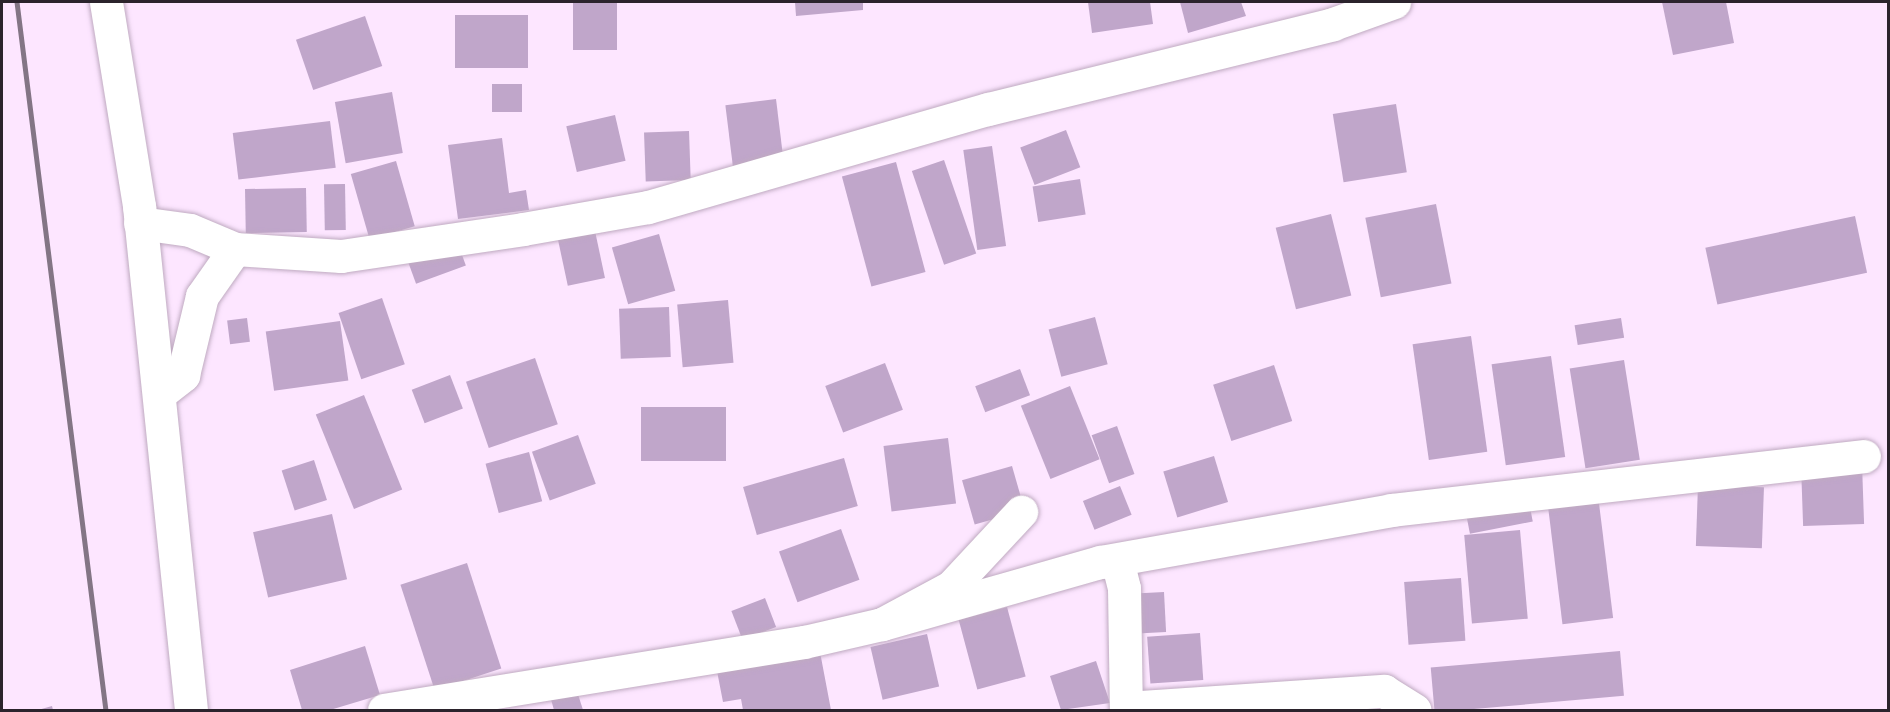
<!DOCTYPE html>
<html>
<head>
<meta charset="utf-8">
<style>
  body { margin:0 }
  #map { position:relative; width:1890px; height:712px; overflow:hidden; background:#fde6ff; font-family:Georgia,serif }
  div>[style] { position:absolute }
  [style*='--x'] { left:calc(var(--x)*1px); top:calc(var(--y)*1px); width:calc(var(--w)*1px); rotate:calc(var(--a)*1deg) }
  .building>* { inset:0; background:#c0a6ca; transform-origin:0 0 }
  .roads { filter:drop-shadow(0 0 2px #bfaac1) drop-shadow(0 0 2px #bfaac1) }
  .minor>* { height:33px; margin:-16.5px; padding:0 16.5px; transform-origin:16.5px; border-radius:16.5px; background:#fff }
  .rail>* { height:4.5px; margin:-2.25px; padding:0 2.25px; transform-origin:2.25px; border-radius:2.25px; background:#837585 }
  span { translate:-50% -50%; white-space:nowrap; text-align:center; line-height:1.15; -webkit-text-stroke:6px #fcfcfc; paint-order:stroke }
  .frame { position:absolute; inset:0; border:3px solid #2b232c; pointer-events:none }
</style>
</head>
<body>
<div id="map">
  <div class="building">
    <div style="left:573px;top:2px;width:44px;height:48px"></div>
    <div style="clip-path:polygon(795px 2px,863px 2px,863px 10px,796px 16px)"></div>
    <div style="clip-path:polygon(1088px 2px,1150px 2px,1153px 24px,1092px 33px)"></div>
    <div style="clip-path:polygon(1180px 2px,1241px 2px,1246px 16px,1188px 33px)"></div>
    <div style="clip-path:polygon(1662px 2px,1726px 2px,1734px 43px,1673px 55px)"></div>
    <div style="left:528px;top:15px;width:53px;height:73px;rotate:90deg"></div>
    <div style="left:365px;top:16px;width:53px;height:73px;rotate:71deg"></div>
    <div style="left:492px;top:84px;width:30px;height:28px"></div>
    <div style="left:392px;top:92px;width:62px;height:58px;rotate:80deg"></div>
    <div style="left:776px;top:99px;width:63px;height:51px;rotate:83deg"></div>
    <div style="left:1396px;top:104px;width:69px;height:64px;rotate:81deg"></div>
    <div style="left:615px;top:115px;width:47px;height:50px;rotate:77deg"></div>
    <div style="left:330px;top:121px;width:47px;height:98px;rotate:83deg"></div>
    <div style="left:1066px;top:130px;width:40px;height:49px;rotate:69deg"></div>
    <div style="left:689px;top:131px;width:49px;height:45px;rotate:88deg"></div>
    <div style="clip-path:polygon(502px 138px,509px 193px,526px 190px,529px 210px,458px 219px,448px 145px)"></div>
    <div style="left:992px;top:146px;width:101px;height:29px;rotate:82deg"></div>
    <div style="left:944px;top:160px;width:99px;height:34px;rotate:71deg"></div>
    <div style="left:396px;top:161px;width:68px;height:47px;rotate:74deg"></div>
    <div style="left:896px;top:162px;width:114px;height:56px;rotate:75deg"></div>
    <div style="left:1080px;top:179px;width:36px;height:48px;rotate:81deg"></div>
    <div style="left:345px;top:184px;width:46px;height:21px;rotate:89deg"></div>
    <div style="left:306px;top:188px;width:44px;height:61px;rotate:89deg"></div>
    <div style="left:1436px;top:204px;width:81px;height:72px;rotate:79deg"></div>
    <div style="left:1331px;top:214px;width:84px;height:57px;rotate:76deg"></div>
    <div style="left:1855px;top:216px;width:58px;height:153px;rotate:78deg"></div>
    <div style="left:595px;top:231px;width:48px;height:38px;rotate:78deg"></div>
    <div style="left:659px;top:234px;width:59px;height:49px;rotate:74deg"></div>
    <div style="left:458px;top:244px;width:23px;height:53px;rotate:70deg"></div>
    <div style="left:382px;top:298px;width:70px;height:46px;rotate:71deg"></div>
    <div style="left:728px;top:300px;width:63px;height:51px;rotate:85deg"></div>
    <div style="left:669px;top:307px;width:50px;height:50px;rotate:88deg"></div>
    <div style="left:1095px;top:317px;width:49px;height:48px;rotate:75deg"></div>
    <div style="left:247px;top:318px;width:24px;height:20px;rotate:83deg"></div>
    <div style="left:1621px;top:318px;width:20px;height:47px;rotate:81deg"></div>
    <div style="left:340px;top:321px;width:60px;height:75px;rotate:82deg"></div>
    <div style="left:1471px;top:336px;width:117px;height:59px;rotate:82deg"></div>
    <div style="left:1551px;top:356px;width:102px;height:60px;rotate:82deg"></div>
    <div style="left:535px;top:358px;width:70px;height:73px;rotate:71deg"></div>
    <div style="left:1624px;top:360px;width:101px;height:55px;rotate:81deg"></div>
    <div style="left:885px;top:363px;width:50px;height:64px;rotate:69deg"></div>
    <div style="left:1274px;top:365px;width:59px;height:64px;rotate:72deg"></div>
    <div style="left:1020px;top:369px;width:28px;height:48px;rotate:69deg"></div>
    <div style="left:450px;top:375px;width:36px;height:41px;rotate:69deg"></div>
    <div style="left:1070px;top:386px;width:79px;height:53px;rotate:68deg"></div>
    <div style="left:364px;top:395px;width:102px;height:52px;rotate:68deg"></div>
    <div style="left:726px;top:407px;width:54px;height:85px;rotate:90deg"></div>
    <div style="left:1117px;top:426px;width:51px;height:27px;rotate:70deg"></div>
    <div style="left:578px;top:435px;width:52px;height:49px;rotate:70deg"></div>
    <div style="left:948px;top:438px;width:66px;height:65px;rotate:83deg"></div>
    <div style="left:529px;top:452px;width:51px;height:45px;rotate:75deg"></div>
    <div style="left:1214px;top:456px;width:48px;height:53px;rotate:73deg"></div>
    <div style="left:844px;top:458px;width:50px;height:105px;rotate:74deg"></div>
    <div style="left:314px;top:460px;width:42px;height:34px;rotate:72deg"></div>
    <div style="left:1862px;top:464px;width:60px;height:61px;rotate:88deg"></div>
    <div style="left:1012px;top:466px;width:46px;height:52px;rotate:74deg"></div>
    <div style="left:1698px;top:485px;width:66px;height:61px;rotate:2deg"></div>
    <div style="left:1120px;top:486px;width:31px;height:40px;rotate:68deg"></div>
    <div style="left:1598px;top:495px;width:124px;height:51px;rotate:83deg"></div>
    <div style="left:1528px;top:497px;width:25px;height:64px;rotate:79deg"></div>
    <div style="left:332px;top:514px;width:67px;height:81px;rotate:77deg"></div>
    <div style="left:841px;top:529px;width:54px;height:66px;rotate:70deg"></div>
    <div style="left:1520px;top:530px;width:89px;height:56px;rotate:85deg"></div>
    <div style="left:467px;top:563px;width:111px;height:70px;rotate:72deg"></div>
    <div style="left:1461px;top:578px;width:63px;height:57px;rotate:86deg"></div>
    <div style="left:1164px;top:592px;width:40px;height:24px;rotate:87deg"></div>
    <div style="left:765px;top:598px;width:31px;height:36px;rotate:69deg"></div>
    <div style="left:1007px;top:607px;width:72px;height:50px;rotate:75deg"></div>
    <div style="left:1200px;top:633px;width:47px;height:53px;rotate:86deg"></div>
    <div style="left:927px;top:634px;width:54px;height:58px;rotate:77deg"></div>
    <div style="clip-path:polygon(365px 646px,380px 695px,330px 710px,302px 710px,290px 670px)"></div>
    <div style="left:1620px;top:651px;width:45px;height:190px;rotate:85deg"></div>
    <div style="clip-path:polygon(820px 652px,831px 710px,743px 710px,741px 699px,723px 702px,717px 671px)"></div>
    <div style="clip-path:polygon(1096px 661px,1110px 703px,1061px 710px,1050px 676px)"></div>
    <div style="clip-path:polygon(576px 688px,583px 710px,554px 710px,550px 696px)"></div>
    <div style="clip-path:polygon(52px 706px,53px 710px,38px 710px)"></div>
  </div>
  <div class="roads">
    <div class="minor">
      <div style="--x:106;--y:2;--w:207;--a:80.8"></div>
      <div style="--x:139;--y:206;--w:507;--a:84.11"></div>
      <div style="--x:140;--y:223;--w:50;--a:8"></div>
      <div style="--x:190;--y:230;--w:49;--a:22.9"></div>
      <div style="--x:235;--y:249;--w:106;--a:3.8"></div>
      <div style="--x:341;--y:256;--w:184;--a:-8.4"></div>
      <div style="--x:523;--y:229;--w:127;--a:-10"></div>
      <div style="--x:648;--y:207;--w:354;--a:-16.1"></div>
      <div style="--x:988;--y:109;--w:355;--a:-13.8"></div>
      <div style="--x:1333;--y:24;--w:65;--a:-19.8"></div>
      <div style="--x:159;--y:394;--w:31;--a:-38"></div>
      <div style="--x:183;--y:375;--w:81;--a:-76.5"></div>
      <div style="--x:202;--y:296;--w:57;--a:-54.9"></div>
      <div style="--x:1110;--y:562;--w:11;--a:34"></div>
      <div style="--x:1119;--y:568;--w:21;--a:76"></div>
      <div style="--x:1124;--y:588;--w:122;--a:89.1"></div>
      <div style="--x:882;--y:624;--w:227;--a:-15.9"></div>
      <div style="--x:1100;--y:562;--w:296;--a:-10.1"></div>
      <div style="--x:1391;--y:510;--w:476;--a:-6.5"></div>
      <div style="--x:1126;--y:708;--w:259;--a:-3.8"></div>
      <div style="--x:1384;--y:691;--w:36;--a:32"></div>
      <div style="--x:384;--y:710;--w:425;--a:-9.2"></div>
      <div style="--x:804;--y:642;--w:80;--a:-13"></div>
      <div style="--x:882;--y:624;--w:78;--a:-28.2"></div>
      <div style="--x:951;--y:587;--w:103;--a:-47"></div>
    </div>
  </div>
  <div class="rail">
    <div style="--x:17;--y:2;--w:714;--a:82.84"></div>
  </div>
  <div class="frame"></div>
</div>
</body>
</html>
